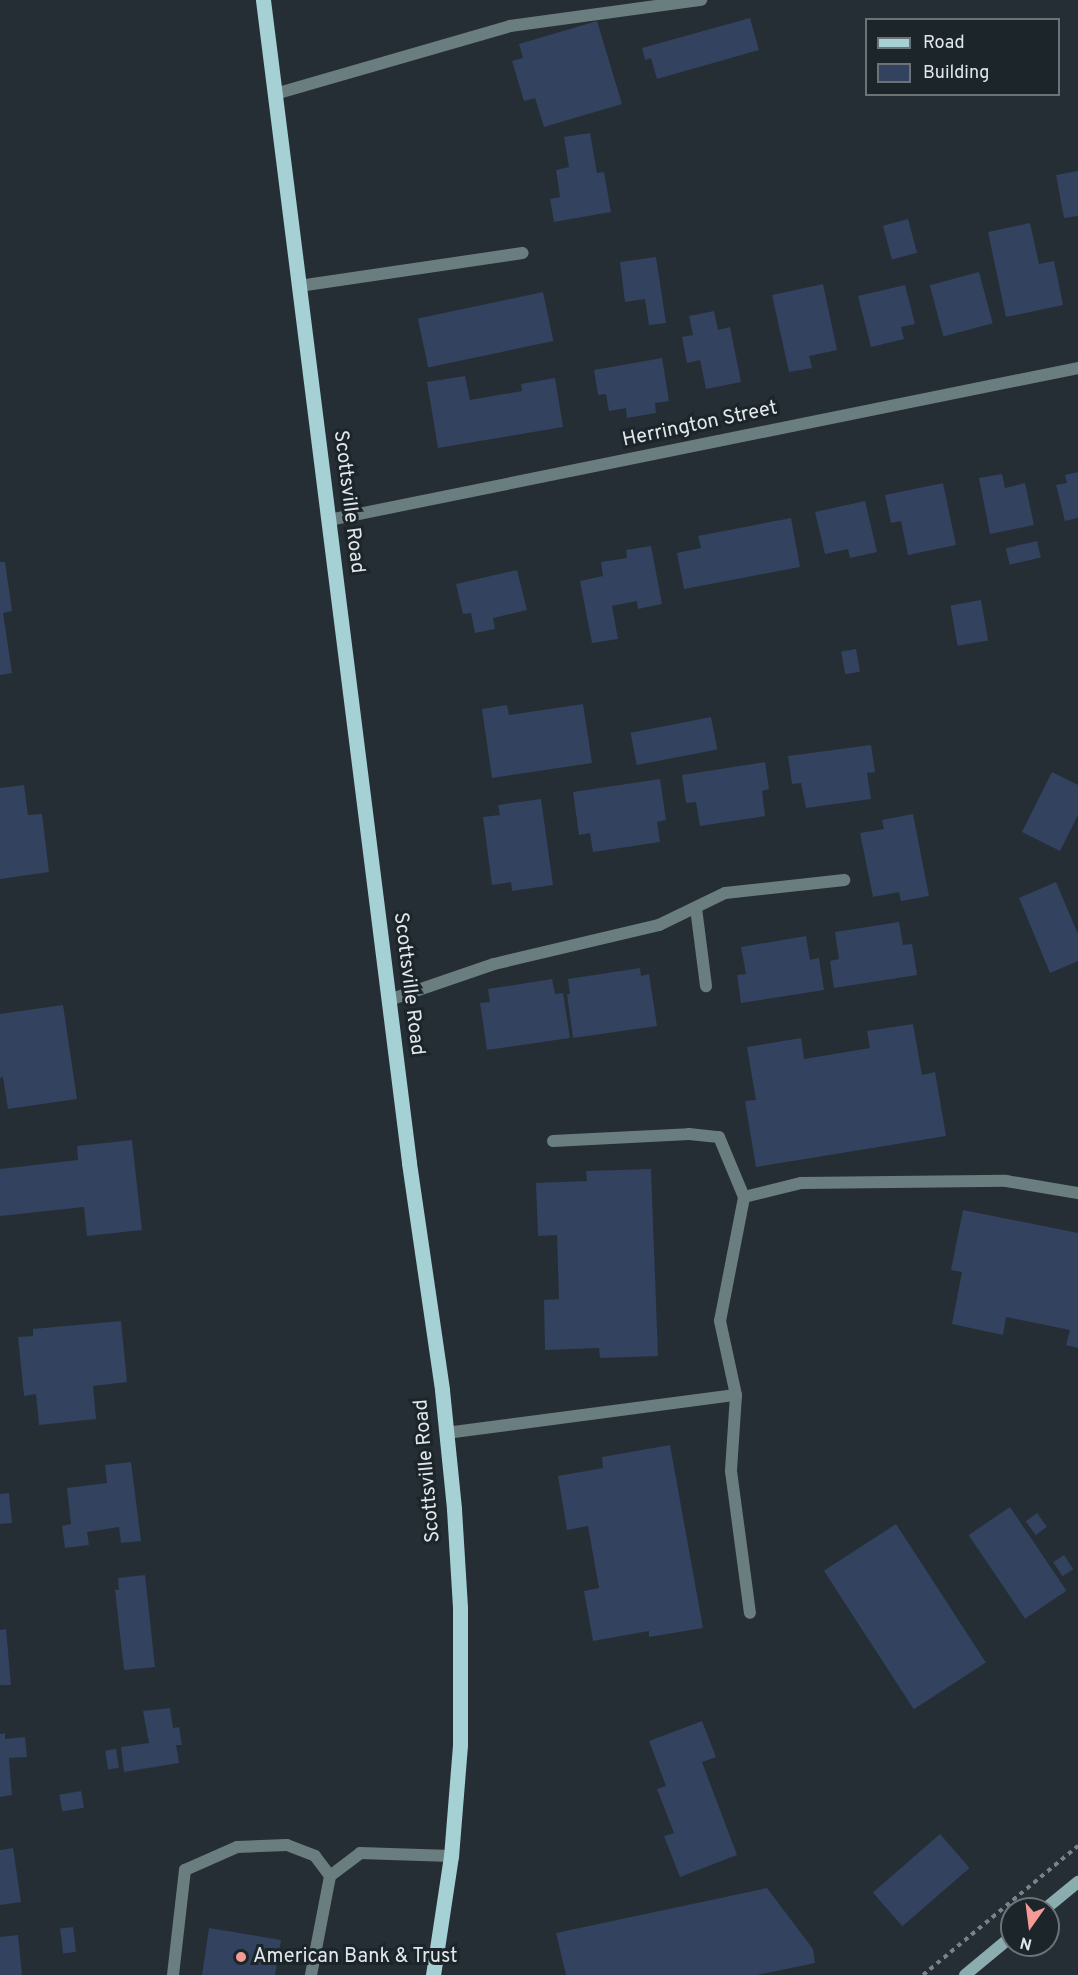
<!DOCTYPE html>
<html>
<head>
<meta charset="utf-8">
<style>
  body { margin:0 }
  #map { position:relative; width:1078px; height:1975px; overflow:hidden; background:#252e34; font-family:Overpass,sans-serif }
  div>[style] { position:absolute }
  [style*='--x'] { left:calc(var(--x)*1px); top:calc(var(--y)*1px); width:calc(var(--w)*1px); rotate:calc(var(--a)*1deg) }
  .building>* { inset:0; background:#32425f; transform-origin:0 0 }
  .path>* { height:4px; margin-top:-2px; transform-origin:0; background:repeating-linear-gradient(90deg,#7a8287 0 4.5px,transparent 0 9px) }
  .lane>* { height:12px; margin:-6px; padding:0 6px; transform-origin:6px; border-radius:6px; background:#6a7e80 }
  .street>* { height:12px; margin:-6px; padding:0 6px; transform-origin:6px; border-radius:6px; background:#6a7e80 }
  .secondary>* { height:12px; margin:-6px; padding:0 6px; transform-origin:6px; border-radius:6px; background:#8badaf }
  .primary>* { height:15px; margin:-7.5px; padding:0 7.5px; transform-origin:7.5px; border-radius:7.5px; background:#a5d0d4 }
  .dots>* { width:16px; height:16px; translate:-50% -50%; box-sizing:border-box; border:3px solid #1c252a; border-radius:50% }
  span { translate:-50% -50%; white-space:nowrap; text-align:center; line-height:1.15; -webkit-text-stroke:6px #1c252a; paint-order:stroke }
  .street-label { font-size:20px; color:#e1e7eb }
  .poi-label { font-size:20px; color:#e1e7eb }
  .left { translate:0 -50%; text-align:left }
  .legend { position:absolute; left:865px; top:18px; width:195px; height:78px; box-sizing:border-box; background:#1c252a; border:2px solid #6b7377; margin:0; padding:8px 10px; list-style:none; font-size:18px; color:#e1e7eb }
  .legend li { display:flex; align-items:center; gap:12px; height:30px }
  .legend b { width:30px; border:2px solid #6b7377 }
  .north { position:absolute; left:1000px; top:1897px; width:60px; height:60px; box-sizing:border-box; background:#1c252a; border:2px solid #6b7377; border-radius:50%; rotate:194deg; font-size:16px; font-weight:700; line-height:24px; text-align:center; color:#e1e7eb }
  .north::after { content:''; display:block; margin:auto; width:21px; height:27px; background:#f59b97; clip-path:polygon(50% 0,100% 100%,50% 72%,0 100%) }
</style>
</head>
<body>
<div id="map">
  <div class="building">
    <div style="clip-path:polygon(750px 18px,759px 50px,657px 79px,651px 58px,645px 60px,642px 48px)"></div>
    <div style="clip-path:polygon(597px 21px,622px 104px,544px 127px,535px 98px,524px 101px,512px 61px,523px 58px,519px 44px)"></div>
    <div style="clip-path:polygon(590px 133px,597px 173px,604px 172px,611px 212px,554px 222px,550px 199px,560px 197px,556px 170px,569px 167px,564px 137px)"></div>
    <div style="clip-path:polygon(1078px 171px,1078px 216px,1064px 218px,1056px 175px)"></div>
    <div style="left:908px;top:219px;width:35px;height:26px;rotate:75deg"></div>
    <div style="clip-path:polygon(1030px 223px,1039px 264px,1054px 261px,1063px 305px,1006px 317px,988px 232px)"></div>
    <div style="clip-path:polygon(656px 257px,666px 323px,649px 325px,645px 299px,625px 302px,620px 262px)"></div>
    <div style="left:979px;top:272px;width:53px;height:51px;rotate:75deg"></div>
    <div style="clip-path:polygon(823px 284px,837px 350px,809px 356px,812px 368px,789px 372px,772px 295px)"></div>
    <div style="clip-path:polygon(905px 285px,915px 324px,901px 327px,904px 339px,871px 347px,858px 296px)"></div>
    <div style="left:543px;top:292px;width:50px;height:128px;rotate:78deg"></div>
    <div style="clip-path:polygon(714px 311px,718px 330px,730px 327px,741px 382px,706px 389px,700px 360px,687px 363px,682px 337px,693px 335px,689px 316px)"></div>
    <div style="clip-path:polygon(662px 358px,669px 401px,655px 403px,656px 413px,627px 418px,626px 408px,609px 411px,606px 394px,598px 395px,594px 370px)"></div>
    <div style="clip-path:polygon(465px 376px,470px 400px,522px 391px,521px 384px,555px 378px,563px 427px,438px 448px,427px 382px)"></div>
    <div style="clip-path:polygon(1078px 472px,1078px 518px,1065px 521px,1056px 485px,1067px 483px,1065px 475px)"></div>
    <div style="clip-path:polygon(1002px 474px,1005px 488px,1025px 483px,1034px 525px,990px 534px,979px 478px)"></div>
    <div style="clip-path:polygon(943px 483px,956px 545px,908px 555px,901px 521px,891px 523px,885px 495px)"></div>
    <div style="clip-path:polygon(865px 501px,877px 552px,850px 558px,848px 549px,825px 554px,815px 512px)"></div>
    <div style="clip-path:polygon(791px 518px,800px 567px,684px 589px,677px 553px,701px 548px,698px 536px)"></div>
    <div style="left:1037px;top:541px;width:17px;height:32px;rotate:77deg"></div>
    <div style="clip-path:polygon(651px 546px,662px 604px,638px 609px,637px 601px,612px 606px,618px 639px,592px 643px,580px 581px,603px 576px,601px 562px,627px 558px,626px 550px)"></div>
    <div style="clip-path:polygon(0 562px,5px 562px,12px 611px,3px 613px,12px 673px,0 675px)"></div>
    <div style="clip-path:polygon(517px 570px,527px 610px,493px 618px,495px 629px,475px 633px,471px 613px,463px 614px,456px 584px)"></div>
    <div style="left:981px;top:600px;width:41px;height:31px;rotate:80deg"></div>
    <div style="left:856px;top:649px;width:23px;height:15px;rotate:80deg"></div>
    <div style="clip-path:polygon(583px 704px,592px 763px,492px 778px,482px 709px,507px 705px,509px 715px)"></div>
    <div style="left:711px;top:717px;width:33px;height:82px;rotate:79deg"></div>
    <div style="clip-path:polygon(871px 745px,875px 772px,867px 773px,871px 799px,806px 808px,801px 783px,792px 784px,788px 756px)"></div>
    <div style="clip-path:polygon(765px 762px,769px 789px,762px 791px,765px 816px,700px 826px,696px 802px,686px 803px,682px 775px)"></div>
    <div style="clip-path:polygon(1052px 772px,1078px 785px,1078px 815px,1060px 851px,1022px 832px)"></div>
    <div style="clip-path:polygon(660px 779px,666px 820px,657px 822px,660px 842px,593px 852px,590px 833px,579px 835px,573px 792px)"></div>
    <div style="clip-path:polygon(24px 785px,28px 815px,42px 814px,49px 872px,0 879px,0 788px)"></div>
    <div style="clip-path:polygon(541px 799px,553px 885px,512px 891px,511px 882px,492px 885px,483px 817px,500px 815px,498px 805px)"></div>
    <div style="clip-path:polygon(913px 814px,929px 896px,901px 901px,899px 892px,873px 897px,860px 833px,884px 829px,882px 820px)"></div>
    <div style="clip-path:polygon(1056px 882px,1078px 934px,1078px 961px,1050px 973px,1019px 898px)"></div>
    <div style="clip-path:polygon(899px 922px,903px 945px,912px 944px,917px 975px,834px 988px,830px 961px,839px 959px,835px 932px)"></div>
    <div style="clip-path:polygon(806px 936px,810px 960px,819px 958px,824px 990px,741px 1003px,737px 975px,746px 974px,741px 947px)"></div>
    <div style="clip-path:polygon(640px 968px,641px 976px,649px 974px,657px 1026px,573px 1038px,567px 994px,570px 994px,568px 979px)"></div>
    <div style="clip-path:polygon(552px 979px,555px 994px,563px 993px,570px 1038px,487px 1050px,480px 1003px,490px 1002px,488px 989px)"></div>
    <div style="clip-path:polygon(63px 1005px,77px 1099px,8px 1109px,3px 1077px,0 1078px,0 1014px)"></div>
    <div style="clip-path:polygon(913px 1024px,922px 1075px,935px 1072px,946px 1136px,756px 1167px,745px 1101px,756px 1100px,747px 1047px,801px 1038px,804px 1059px,870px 1048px,867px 1031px)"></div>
    <div style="clip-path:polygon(132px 1140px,142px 1230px,87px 1236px,84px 1207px,0 1216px,0 1169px,78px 1160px,77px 1146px)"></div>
    <div style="clip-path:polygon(651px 1169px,658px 1356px,600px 1358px,599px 1348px,545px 1350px,544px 1300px,559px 1299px,557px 1235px,538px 1236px,536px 1183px,587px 1181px,586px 1171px)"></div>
    <div style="clip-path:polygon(963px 1210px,1078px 1233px,1078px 1348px,1066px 1345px,1070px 1330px,1006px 1317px,1003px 1335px,952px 1324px,962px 1272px,951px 1270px)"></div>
    <div style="clip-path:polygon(121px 1321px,127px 1382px,93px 1386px,96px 1419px,39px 1425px,36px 1394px,24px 1396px,18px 1337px,33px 1336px,33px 1329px)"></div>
    <div style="clip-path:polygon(670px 1445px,703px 1628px,649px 1637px,649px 1631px,593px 1641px,584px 1591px,599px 1588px,588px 1526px,567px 1530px,558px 1476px,603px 1468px,602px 1457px)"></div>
    <div style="clip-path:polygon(131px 1462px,141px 1541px,121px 1543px,119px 1527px,87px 1532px,89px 1545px,65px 1548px,62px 1526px,71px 1524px,67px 1488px,107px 1483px,105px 1465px)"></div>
    <div style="clip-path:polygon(9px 1493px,12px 1523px,0 1524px,0 1494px)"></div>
    <div style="left:1010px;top:1507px;width:101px;height:50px;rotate:56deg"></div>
    <div style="left:1037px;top:1513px;width:17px;height:14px;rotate:54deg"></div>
    <div style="left:896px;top:1524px;width:165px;height:86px;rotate:57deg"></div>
    <div style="left:1064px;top:1555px;width:17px;height:13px;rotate:57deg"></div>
    <div style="clip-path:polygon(145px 1575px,155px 1667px,124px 1670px,115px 1590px,119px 1590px,118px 1578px)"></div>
    <div style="clip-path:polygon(6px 1629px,11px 1685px,0 1685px,0 1630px)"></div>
    <div style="clip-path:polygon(170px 1708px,173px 1728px,179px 1727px,182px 1745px,176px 1745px,179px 1763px,124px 1772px,121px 1747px,149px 1743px,143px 1711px)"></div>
    <div style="clip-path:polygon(702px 1721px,716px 1757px,702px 1762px,737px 1855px,680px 1877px,664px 1836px,674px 1833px,657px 1789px,666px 1786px,649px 1741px)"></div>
    <div style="clip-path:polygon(5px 1733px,5px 1739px,25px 1737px,27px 1757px,9px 1758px,12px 1795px,0 1797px,0 1734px)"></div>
    <div style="left:116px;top:1749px;width:19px;height:11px;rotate:81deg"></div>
    <div style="left:81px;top:1791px;width:17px;height:22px;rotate:80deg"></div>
    <div style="left:940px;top:1834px;width:45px;height:89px;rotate:49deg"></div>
    <div style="clip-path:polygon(13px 1848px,21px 1902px,0 1905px,0 1850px)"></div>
    <div style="clip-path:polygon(767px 1888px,813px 1949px,815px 1963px,757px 1975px,566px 1975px,556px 1933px)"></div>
    <div style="left:73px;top:1927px;width:25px;height:13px;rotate:83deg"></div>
    <div style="clip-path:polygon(209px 1928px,281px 1940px,275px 1975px,202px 1975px)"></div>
    <div style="clip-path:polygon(18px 1935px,22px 1975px,0 1975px,0 1937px)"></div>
  </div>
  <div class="path">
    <div style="--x:923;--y:1975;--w:202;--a:-39.8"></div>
  </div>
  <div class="lane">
    <div style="--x:275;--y:94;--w:245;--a:-16.1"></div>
    <div style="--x:510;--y:26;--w:193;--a:-7.8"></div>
    <div style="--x:299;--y:286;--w:226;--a:-8.4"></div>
    <div style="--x:696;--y:908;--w:79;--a:82.7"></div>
    <div style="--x:389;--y:1000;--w:111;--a:-18.9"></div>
    <div style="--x:494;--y:964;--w:170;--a:-13.3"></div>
    <div style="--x:659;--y:925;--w:73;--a:-25.9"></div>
    <div style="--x:725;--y:893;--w:120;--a:-6.2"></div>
    <div style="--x:553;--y:1141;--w:136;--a:-2.9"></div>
    <div style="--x:689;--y:1134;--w:30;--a:6"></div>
    <div style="--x:719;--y:1137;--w:65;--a:67.4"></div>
    <div style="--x:736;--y:1395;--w:76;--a:93.8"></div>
    <div style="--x:731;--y:1471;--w:143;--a:82.4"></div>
    <div style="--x:446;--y:1433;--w:292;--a:-7.5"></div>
    <div style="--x:736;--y:1395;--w:76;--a:-102.2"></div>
    <div style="--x:720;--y:1321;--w:126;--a:-79"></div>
    <div style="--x:744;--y:1197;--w:59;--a:-13.8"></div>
    <div style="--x:801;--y:1183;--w:205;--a:-0.6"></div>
    <div style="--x:1006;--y:1181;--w:73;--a:9.5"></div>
    <div style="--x:173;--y:1975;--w:106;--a:-83.5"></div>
    <div style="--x:185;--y:1870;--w:57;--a:-23.9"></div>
    <div style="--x:237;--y:1847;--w:50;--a:-2.3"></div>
    <div style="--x:287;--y:1845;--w:30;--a:21"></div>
    <div style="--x:315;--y:1856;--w:25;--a:53"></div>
    <div style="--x:311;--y:1975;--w:101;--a:-79.1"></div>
    <div style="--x:330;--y:1876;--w:38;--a:-37"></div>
    <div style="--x:360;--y:1853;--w:91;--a:1.9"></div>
  </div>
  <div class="street">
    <div style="--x:329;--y:520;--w:764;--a:-11.47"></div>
  </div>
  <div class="secondary">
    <div style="--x:1045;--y:1909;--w:43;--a:-39.3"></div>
    <div style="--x:965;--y:1975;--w:61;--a:-39.7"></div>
  </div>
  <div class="primary">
    <div style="--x:263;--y:0;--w:1172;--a:82.84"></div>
    <div style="--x:409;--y:1163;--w:229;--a:81.7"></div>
    <div style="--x:442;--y:1390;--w:120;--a:84.2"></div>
    <div style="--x:454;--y:1509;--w:99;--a:86.5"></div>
    <div style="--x:460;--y:1608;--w:137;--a:90"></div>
    <div style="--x:460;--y:1745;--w:111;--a:94.6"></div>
    <div style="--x:451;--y:1856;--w:120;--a:98.6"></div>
  </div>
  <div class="dots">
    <div style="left:241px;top:1957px;background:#f59b97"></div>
  </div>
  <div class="street-label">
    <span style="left:700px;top:425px;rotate:-12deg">Herrington Street</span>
    <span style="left:348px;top:502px;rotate:83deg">Scottsville Road</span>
    <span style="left:408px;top:984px;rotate:83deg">Scottsville Road</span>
    <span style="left:428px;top:1471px;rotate:-95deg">Scottsville Road</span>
  </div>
  <div class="poi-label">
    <span class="left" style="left:253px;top:1957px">American Bank &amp; Trust</span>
  </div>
  <ul class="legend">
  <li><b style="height:8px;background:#a5d0d4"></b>Road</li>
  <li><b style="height:16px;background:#32425f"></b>Building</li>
  </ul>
  <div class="north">N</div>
</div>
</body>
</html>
